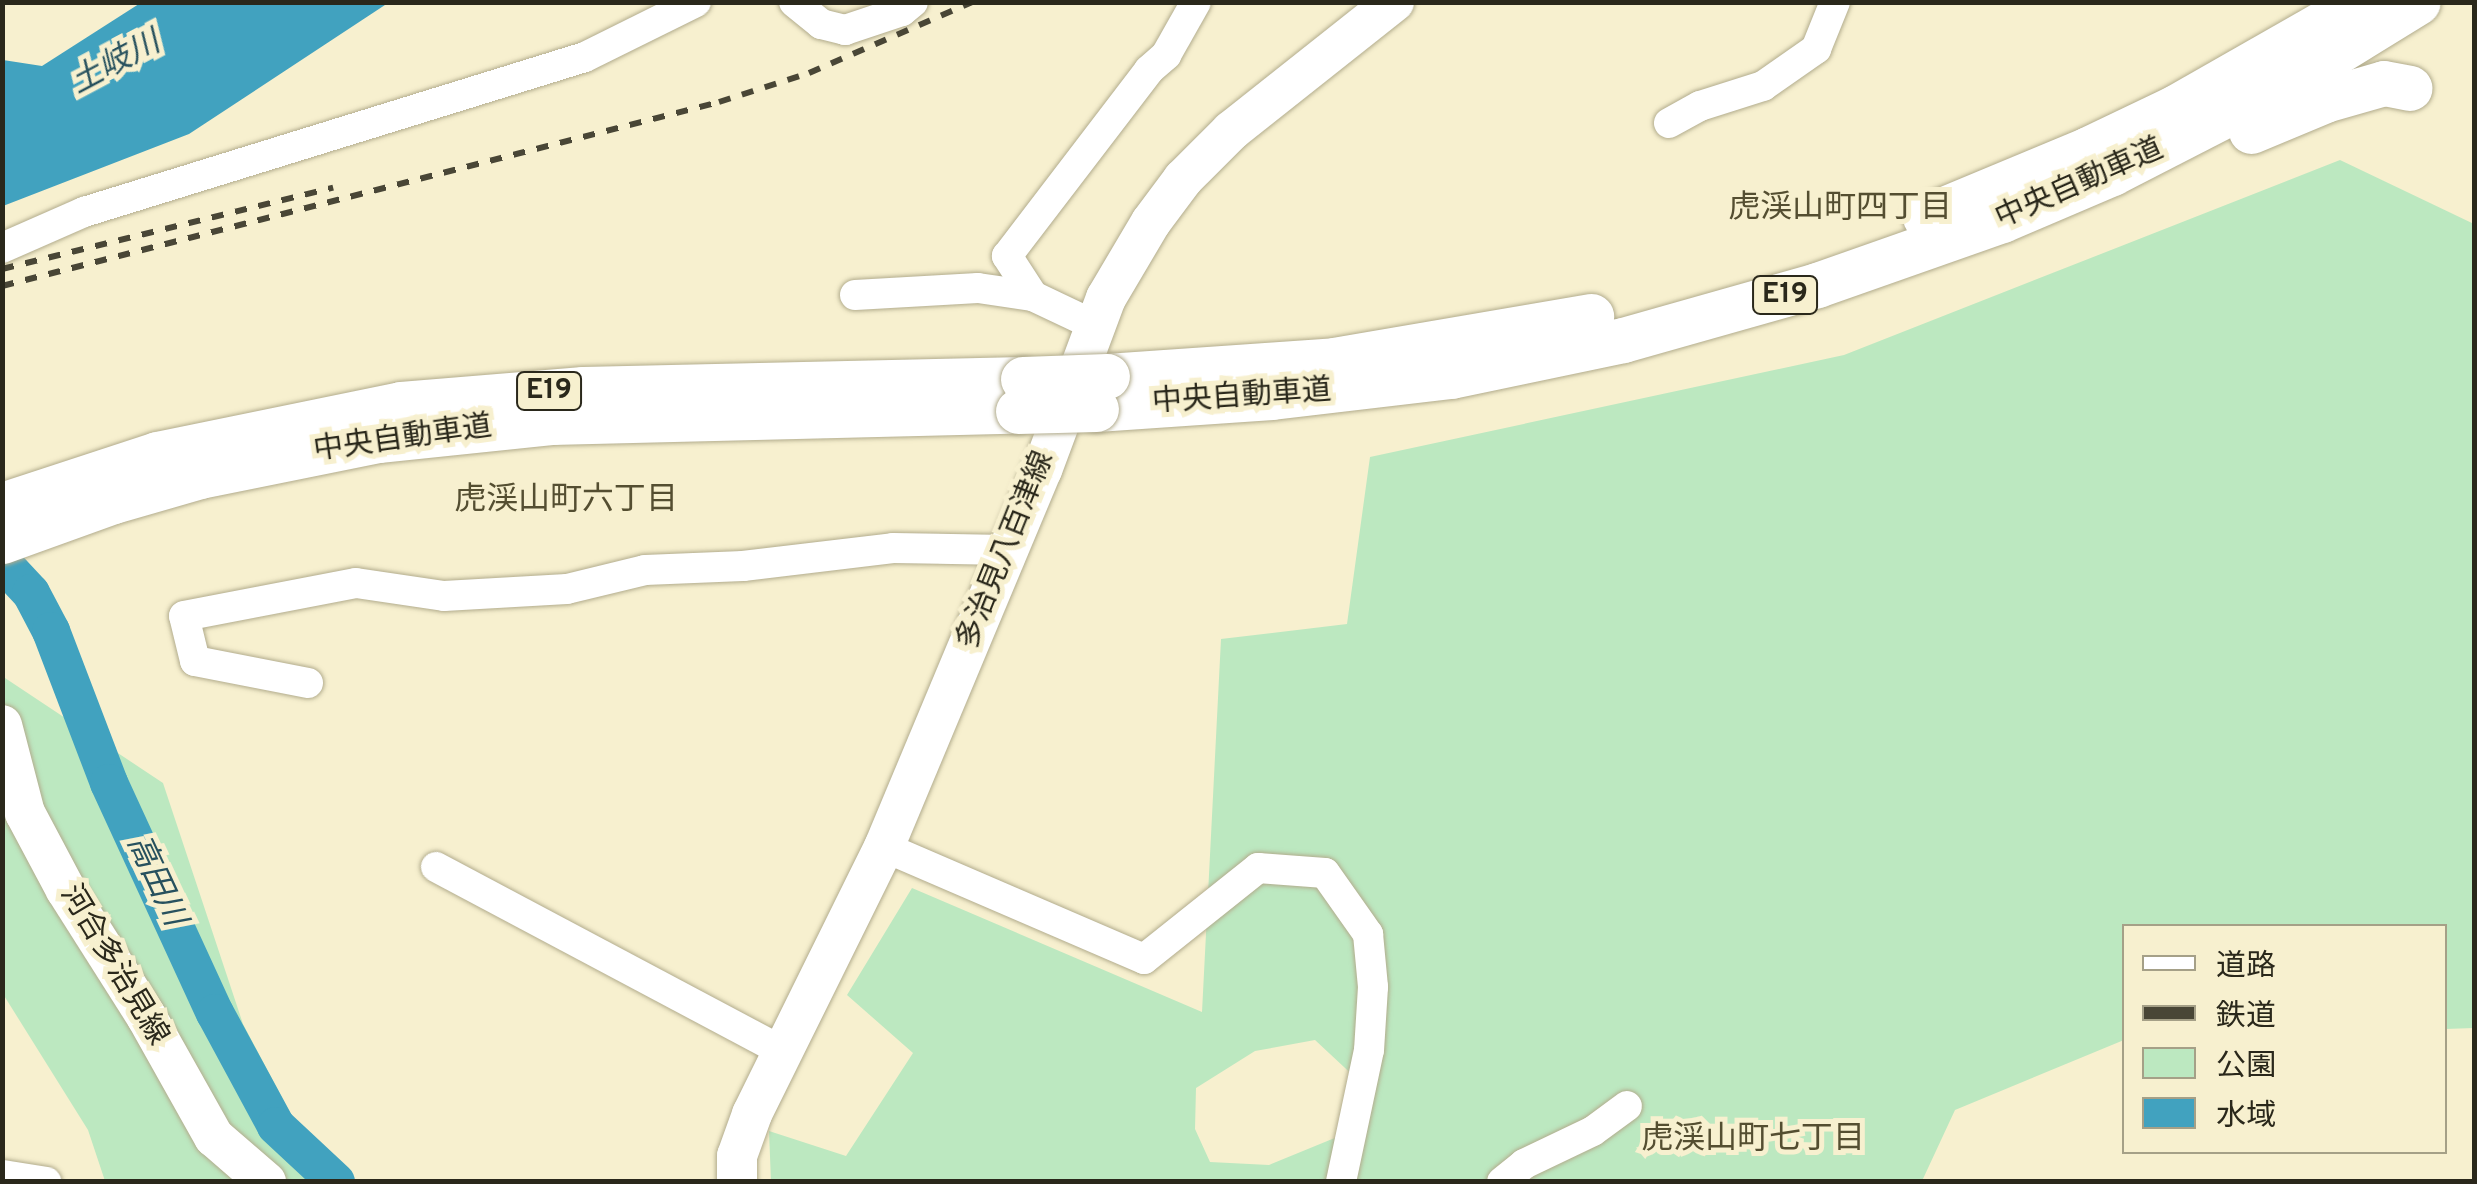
<!DOCTYPE html>
<html>
<head>
<meta charset="utf-8">
<style>
  body { margin:0 }
  #map { position:relative; width:2477px; height:1184px; overflow:hidden; background:#f7f0cf; font-family:Overpass,"Noto Sans JP",sans-serif }
  div>[style] { position:absolute }
  [style*='--x'] { left:calc(var(--x)*1px); top:calc(var(--y)*1px); width:calc(var(--w)*1px); rotate:calc(var(--a)*1deg) }
  .green>* { inset:0; background:#bce8c0 }
  .water>* { inset:0; background:#41a2bf }
  .river>* { height:38px; margin:-19px; padding:0 19px; transform-origin:19px; border-radius:19px; background:#41a2bf }
  .roads { filter:drop-shadow(0 0 2px #b2ac8d) drop-shadow(0 0 2px #b2ac8d) }
  .minor>* { height:30px; margin:-15px; padding:0 15px; transform-origin:15px; border-radius:15px; background:#fff }
  .major>* { height:40px; margin:-20px; padding:0 20px; transform-origin:20px; border-radius:20px; background:#fff }
  .highway>* { height:45px; margin:-22.5px; padding:0 22.5px; transform-origin:22.5px; border-radius:22.5px; background:#fff }
  .rail>* { height:6px; margin-top:-3px; transform-origin:0; background:repeating-linear-gradient(90deg,#494636 0 12px,transparent 0 24px) }
  .bridges { filter:drop-shadow(0 0 2px #b2ac8d) drop-shadow(0 0 2px #b2ac8d) }
  .highway-bridge>* { height:45px; margin:-22.5px; padding:0 22.5px; transform-origin:22.5px; border-radius:22.5px; background:#fff }
  span { translate:-50% -50%; white-space:nowrap; text-align:center; line-height:1.15; -webkit-text-stroke:10px #f7f0cf; paint-order:stroke }
  .shield-label span { padding:2px 8px; background:#f7f0cf; border:2px solid; border-radius:8px; -webkit-text-stroke-width:0 }
  .shield-label { font-size:28px; color:#2a281b; font-weight:700 }
  .street-label { font-size:30px; color:#2a281b }
  .water-label { font-size:32px; color:#27515e; font-style:italic }
  .neighbourhood-label { font-size:32px; color:#544e31 }
  .frame { position:absolute; inset:0; border:5px solid #2a281b; pointer-events:none }
  .legend { position:absolute; left:2122px; top:924px; width:325px; height:230px; box-sizing:border-box; background:#f7f0cf; border:2px solid #a5a087; margin:0; padding:12px 18px; list-style:none; font-size:30px; color:#2a281b }
  .legend li { display:flex; align-items:center; gap:20px; height:50px }
  .legend b { width:50px; border:2px solid #a5a087 }
</style>
</head>
<body>
<div id="map">
  <div class="green">
    <div style="clip-path:polygon(evenodd,2340px 160px,2474px 224px,2474px 1028px,2445px 1029px,2444px 926px,2124px 926px,2124px 1040px,1955px 1110px,1922px 1181px,771px 1182px,769px 1131px,846px 1156px,913px 1053px,847px 995px,912px 888px,1202px 1012px,1221px 639px,1347px 624px,1370px 457px,1844px 355px,2340px 160px,1315px 1040px,1359px 1081px,1342px 1135px,1269px 1165px,1210px 1162px,1195px 1129px,1196px 1088px,1255px 1051px,1315px 1040px)"></div>
    <div style="clip-path:polygon(5px 678px,163px 783px,243px 1024px,326px 1181px,105px 1181px,88px 1130px,3px 994px)"></div>
  </div>
  <div class="water">
    <div style="clip-path:polygon(142px 2px,388px 2px,388px 3px,189px 134px,3px 206px,3px 60px,42px 66px)"></div>
  </div>
  <div class="river">
    <div style="--x:2;--y:562;--w:42;--a:46.9"></div>
    <div style="--x:31;--y:593;--w:43;--a:62.2"></div>
    <div style="--x:51;--y:631;--w:163;--a:69.1"></div>
    <div style="--x:109;--y:783;--w:253;--a:65.3"></div>
    <div style="--x:215;--y:1013;--w:128;--a:61.6"></div>
    <div style="--x:276;--y:1126;--w:82;--a:43"></div>
  </div>
  <div class="roads">
    <div class="minor">
      <div style="--x:794;--y:2;--w:35;--a:39"></div>
      <div style="--x:821;--y:24;--w:25;--a:14"></div>
      <div style="--x:845;--y:30;--w:60;--a:-18.4"></div>
      <div style="--x:902;--y:11;--w:14;--a:-39"></div>
      <div style="--x:1669;--y:123;--w:35;--a:-29"></div>
      <div style="--x:1700;--y:106;--w:66;--a:-17.6"></div>
      <div style="--x:1763;--y:86;--w:65;--a:-34.9"></div>
      <div style="--x:1816;--y:49;--w:51;--a:-68"></div>
      <div style="--x:2;--y:248;--w:90;--a:-23.7"></div>
      <div style="--x:84;--y:212;--w:524;--a:-17.19"></div>
      <div style="--x:585;--y:57;--w:124;--a:-26.4"></div>
      <div style="--x:855;--y:295;--w:123;--a:-3.3"></div>
      <div style="--x:978;--y:288;--w:56;--a:8.3"></div>
      <div style="--x:1094;--y:325;--w:68;--a:-154.6"></div>
      <div style="--x:1033;--y:296;--w:48;--a:-123"></div>
      <div style="--x:1007;--y:256;--w:234;--a:-52.6"></div>
      <div style="--x:1149;--y:70;--w:23;--a:-41"></div>
      <div style="--x:1166;--y:55;--w:61;--a:-60.5"></div>
      <div style="--x:308;--y:683;--w:115;--a:-169"></div>
      <div style="--x:195;--y:661;--w:46;--a:-103.7"></div>
      <div style="--x:184;--y:616;--w:175;--a:-10.9"></div>
      <div style="--x:356;--y:583;--w:89;--a:8.4"></div>
      <div style="--x:444;--y:596;--w:123;--a:-3.3"></div>
      <div style="--x:567;--y:589;--w:80;--a:-13.7"></div>
      <div style="--x:645;--y:570;--w:98;--a:-2.3"></div>
      <div style="--x:743;--y:566;--w:151;--a:-6.8"></div>
      <div style="--x:893;--y:548;--w:114;--a:1"></div>
      <div style="--x:884;--y:847;--w:283;--a:23.3"></div>
      <div style="--x:1144;--y:959;--w:146;--a:-38.6"></div>
      <div style="--x:1258;--y:868;--w:67;--a:4.3"></div>
      <div style="--x:1325;--y:873;--w:75;--a:54.8"></div>
      <div style="--x:1368;--y:934;--w:53;--a:84.6"></div>
      <div style="--x:1373;--y:987;--w:63;--a:93.6"></div>
      <div style="--x:1369;--y:1050;--w:135;--a:102"></div>
      <div style="--x:436;--y:867;--w:394;--a:28"></div>
      <div style="--x:2;--y:1175;--w:45;--a:9"></div>
      <div style="--x:1502;--y:1182;--w:28;--a:-39"></div>
      <div style="--x:1524;--y:1164;--w:76;--a:-25.6"></div>
      <div style="--x:1593;--y:1131;--w:42;--a:-36.3"></div>
    </div>
    <div class="major">
      <div style="--x:2;--y:725;--w:91;--a:75.4"></div>
      <div style="--x:25;--y:813;--w:87;--a:62"></div>
      <div style="--x:66;--y:890;--w:149;--a:57.6"></div>
      <div style="--x:146;--y:1016;--w:139;--a:60.7"></div>
      <div style="--x:214;--y:1137;--w:69;--a:40.9"></div>
      <div style="--x:737;--y:1182;--w:26;--a:-90"></div>
      <div style="--x:737;--y:1156;--w:45;--a:-70.3"></div>
      <div style="--x:752;--y:1114;--w:298;--a:-63.7"></div>
      <div style="--x:884;--y:847;--w:409;--a:-67.3"></div>
      <div style="--x:1042;--y:470;--w:184;--a:-69.6"></div>
      <div style="--x:1106;--y:298;--w:88;--a:-59.4"></div>
      <div style="--x:1151;--y:222;--w:54;--a:-53.3"></div>
      <div style="--x:1183;--y:179;--w:68;--a:-45"></div>
      <div style="--x:1231;--y:131;--w:208;--a:-38.4"></div>
    </div>
    <div class="highway">
      <div style="--x:2251;--y:131;--w:80;--a:-22.7"></div>
      <div style="--x:2325;--y:100;--w:61;--a:-16.1"></div>
      <div style="--x:2384;--y:83;--w:26;--a:11"></div>
      <div style="--x:1925;--y:217;--w:177;--a:-22.6"></div>
      <div style="--x:2088;--y:149;--w:98;--a:-25.5"></div>
      <div style="--x:2176;--y:107;--w:212;--a:-29.7"></div>
      <div style="--x:1107;--y:376;--w:228;--a:-4"></div>
      <div style="--x:1334;--y:360;--w:261;--a:-9.7"></div>
      <div style="--x:1096;--y:409;--w:176;--a:-3.9"></div>
      <div style="--x:1272;--y:397;--w:180;--a:-6.7"></div>
      <div style="--x:1451;--y:376;--w:176;--a:-11.8"></div>
      <div style="--x:1623;--y:340;--w:202;--a:-15.8"></div>
      <div style="--x:1817;--y:285;--w:196;--a:-19.4"></div>
      <div style="--x:2002;--y:220;--w:120;--a:-23.1"></div>
      <div style="--x:2112;--y:173;--w:192;--a:-27.2"></div>
      <div style="--x:2283;--y:85;--w:158;--a:-31.6"></div>
      <div style="--x:2;--y:505;--w:163;--a:-18.2"></div>
      <div style="--x:157;--y:454;--w:249;--a:-11.6"></div>
      <div style="--x:401;--y:404;--w:183;--a:-4.7"></div>
      <div style="--x:583;--y:389;--w:440;--a:-1.3"></div>
      <div style="--x:2;--y:541;--w:118;--a:-19.8"></div>
      <div style="--x:113;--y:501;--w:91;--a:-16"></div>
      <div style="--x:200;--y:476;--w:182;--a:-11.4"></div>
      <div style="--x:378;--y:440;--w:176;--a:-5.9"></div>
      <div style="--x:553;--y:422;--w:465;--a:-1.4"></div>
    </div>
  </div>
  <div class="rail">
    <div style="--x:2;--y:269;--w:341;--a:-13.8"></div>
    <div style="--x:2;--y:286;--w:740;--a:-14.39"></div>
    <div style="--x:719;--y:102;--w:95;--a:-17.9"></div>
    <div style="--x:809;--y:73;--w:178;--a:-23.5"></div>
  </div>
  <div class="bridges">
    <div class="highway-bridge">
      <div style="--x:1023;--y:379;--w:84;--a:-2"></div>
      <div style="--x:1018;--y:411;--w:78;--a:-1.5"></div>
    </div>
  </div>
  <div class="shield-label">
    <span style="left:1785px;top:295px">E19</span>
    <span style="left:549px;top:391px">E19</span>
  </div>
  <div class="street-label">
    <span style="left:2080px;top:185px;rotate:-24deg">中央自動車道</span>
    <span style="left:1242px;top:398px;rotate:-4deg">中央自動車道</span>
    <span style="left:403px;top:440px;rotate:-8deg">中央自動車道</span>
    <span style="left:1007px;top:551px;rotate:-68deg">多治見八百津線</span>
    <span style="left:113px;top:966px;rotate:59deg">河合多治見線</span>
  </div>
  <div class="water-label">
    <span style="left:116px;top:64px;rotate:-28deg">土岐川</span>
    <span style="left:155px;top:881px;rotate:65deg">高田川</span>
  </div>
  <div class="neighbourhood-label">
    <span style="left:1840px;top:209px">虎渓山町四丁目</span>
    <span style="left:566px;top:501px">虎渓山町六丁目</span>
    <span style="left:1753px;top:1140px">虎渓山町七丁目</span>
  </div>
  <div class="frame"></div>
  <ul class="legend">
  <li><b style="height:12px;background:#fff"></b>道路</li>
  <li><b style="height:12px;background:#494636"></b>鉄道</li>
  <li><b style="height:28px;background:#bce8c0"></b>公園</li>
  <li><b style="height:28px;background:#41a2bf"></b>水域</li>
  </ul>
</div>
</body>
</html>
